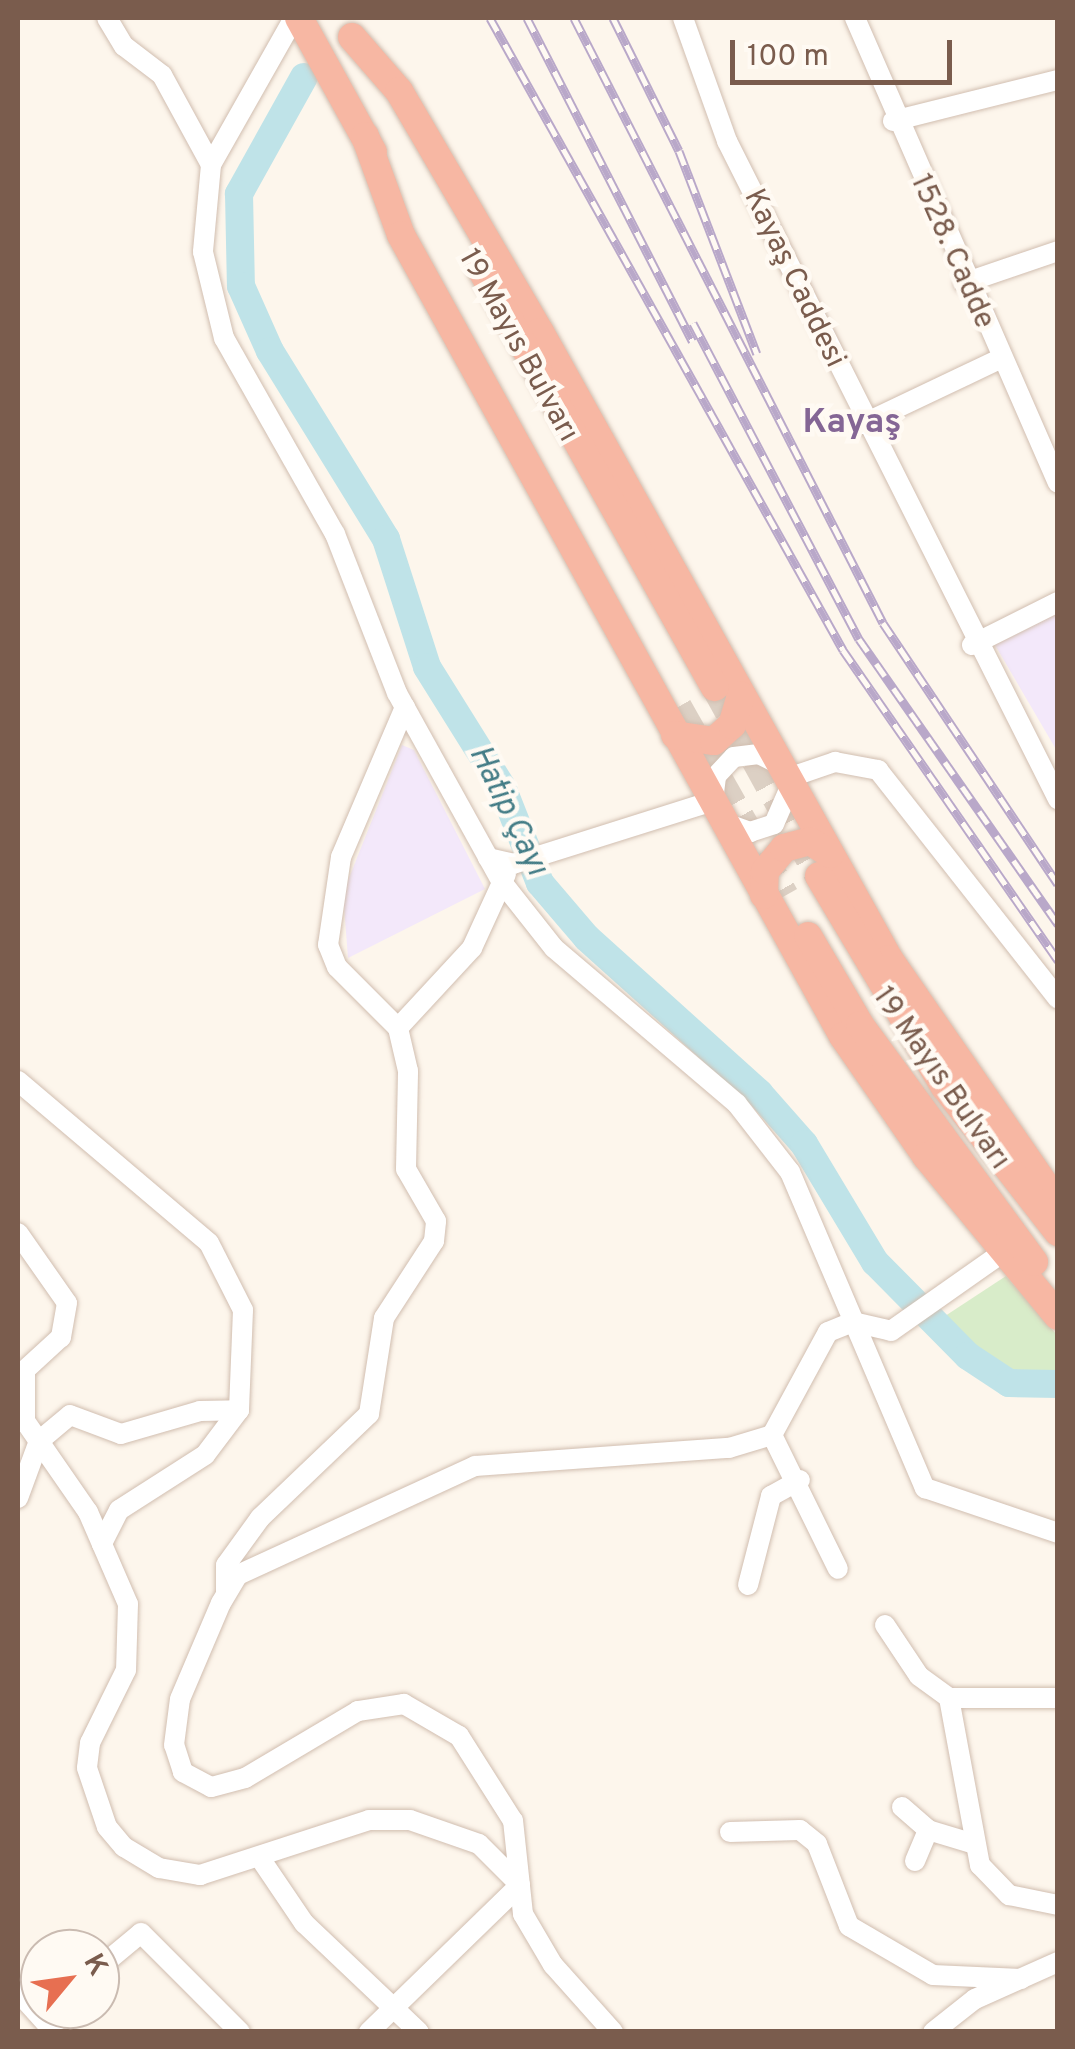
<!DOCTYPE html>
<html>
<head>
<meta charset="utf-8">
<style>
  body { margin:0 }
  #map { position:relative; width:1075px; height:2049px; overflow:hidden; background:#fdf6ec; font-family:Overpass,sans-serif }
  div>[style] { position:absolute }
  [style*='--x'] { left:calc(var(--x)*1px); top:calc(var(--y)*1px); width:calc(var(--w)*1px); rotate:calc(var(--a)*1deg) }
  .education>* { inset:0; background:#f3e8fa }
  .green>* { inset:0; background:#d8ecc9 }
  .river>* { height:28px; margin:-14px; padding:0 14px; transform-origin:14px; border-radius:14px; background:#bfe3e8 }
  .highway-tunnel>* { height:28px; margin-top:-14px; transform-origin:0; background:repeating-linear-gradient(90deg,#dcd0c4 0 28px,transparent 0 42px) }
  .roads { filter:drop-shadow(0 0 2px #d1beb0) drop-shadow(0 0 2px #d1beb0) }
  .minor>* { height:20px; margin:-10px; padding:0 10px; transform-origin:10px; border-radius:10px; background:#fff }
  .highway>* { height:28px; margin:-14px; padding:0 14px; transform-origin:14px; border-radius:14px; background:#f7b7a3 }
  .rail>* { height:9px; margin-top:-4.5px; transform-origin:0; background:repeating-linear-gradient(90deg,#fffaf3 0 15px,#b9a8c9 0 30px); box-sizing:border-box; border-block:2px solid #b9a8c9 }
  span { translate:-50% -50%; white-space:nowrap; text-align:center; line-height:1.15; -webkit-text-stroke:9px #fffaf3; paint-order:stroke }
  .street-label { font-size:30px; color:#7a5c4d }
  .water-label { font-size:32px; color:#437c86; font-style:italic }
  .quarter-label { font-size:35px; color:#846695; font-weight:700 }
  .frame { position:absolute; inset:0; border:20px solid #7a5c4d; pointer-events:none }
  .north { position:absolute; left:20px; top:1929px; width:100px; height:100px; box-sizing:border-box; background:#fffaf3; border:2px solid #cabbb1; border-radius:50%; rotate:61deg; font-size:28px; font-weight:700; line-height:40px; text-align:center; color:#7a5c4d }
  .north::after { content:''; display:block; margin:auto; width:35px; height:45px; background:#e76f51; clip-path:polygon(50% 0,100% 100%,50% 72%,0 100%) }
  .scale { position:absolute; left:730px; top:40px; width:222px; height:45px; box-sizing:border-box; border:5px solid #7a5c4d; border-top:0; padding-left:12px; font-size:30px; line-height:35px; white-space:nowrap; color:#7a5c4d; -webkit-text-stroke:8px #fffaf3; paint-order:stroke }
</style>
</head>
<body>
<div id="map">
  <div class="education">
    <div style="clip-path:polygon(1057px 614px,1057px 751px,995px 645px)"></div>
    <div style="clip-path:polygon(402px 745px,414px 750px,485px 889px,348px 958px,343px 893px)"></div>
  </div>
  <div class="green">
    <div style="clip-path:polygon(1006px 1276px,1057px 1335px,1057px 1371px,1019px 1377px,984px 1363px,939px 1320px)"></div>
  </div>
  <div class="river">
    <div style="--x:304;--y:77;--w:134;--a:119.1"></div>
    <div style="--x:239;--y:194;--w:92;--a:88.8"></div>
    <div style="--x:241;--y:286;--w:71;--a:66"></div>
    <div style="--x:270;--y:351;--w:221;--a:58.3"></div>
    <div style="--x:386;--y:539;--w:134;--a:72.2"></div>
    <div style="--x:427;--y:667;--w:142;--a:58"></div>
    <div style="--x:502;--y:787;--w:103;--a:68.4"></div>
    <div style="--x:540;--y:883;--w:72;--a:49.5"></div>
    <div style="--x:587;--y:938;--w:232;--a:42"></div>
    <div style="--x:759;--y:1093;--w:68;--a:48.6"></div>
    <div style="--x:804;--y:1144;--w:138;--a:59"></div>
    <div style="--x:875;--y:1262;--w:132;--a:45.3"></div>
    <div style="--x:968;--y:1356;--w:49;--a:33.4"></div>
    <div style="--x:1009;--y:1383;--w:49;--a:1.2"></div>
  </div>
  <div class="highway-tunnel">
    <div style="--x:715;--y:687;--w:216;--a:61.2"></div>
    <div style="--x:678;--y:707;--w:217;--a:60.5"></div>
  </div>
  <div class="roads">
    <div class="minor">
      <div style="--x:107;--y:18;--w:33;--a:59"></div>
      <div style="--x:124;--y:46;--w:48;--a:37.3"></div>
      <div style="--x:162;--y:75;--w:102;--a:61.4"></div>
      <div style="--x:294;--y:18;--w:169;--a:119.5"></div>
      <div style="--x:211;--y:165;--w:87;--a:95.3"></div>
      <div style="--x:203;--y:252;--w:89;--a:76.3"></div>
      <div style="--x:224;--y:338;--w:225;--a:60.5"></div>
      <div style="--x:335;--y:534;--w:171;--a:68.7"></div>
      <div style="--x:397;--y:693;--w:215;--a:61"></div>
      <div style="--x:501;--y:881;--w:85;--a:51.7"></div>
      <div style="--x:554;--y:948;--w:240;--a:40.4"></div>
      <div style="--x:737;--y:1104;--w:86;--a:52.1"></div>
      <div style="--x:790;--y:1172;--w:344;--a:66.9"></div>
      <div style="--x:925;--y:1488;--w:140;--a:18.7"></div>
      <div style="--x:683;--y:18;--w:131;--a:70.3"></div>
      <div style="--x:727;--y:141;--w:737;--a:63.3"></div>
      <div style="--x:855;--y:18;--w:507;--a:66.42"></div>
      <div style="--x:893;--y:121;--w:170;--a:-14"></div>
      <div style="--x:964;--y:283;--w:99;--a:-18.8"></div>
      <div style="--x:863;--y:424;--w:149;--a:-25.4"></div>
      <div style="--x:972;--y:645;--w:96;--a:-26.6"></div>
      <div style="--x:788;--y:778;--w:50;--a:-18.8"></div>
      <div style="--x:835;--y:762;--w:44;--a:10.5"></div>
      <div style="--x:878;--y:770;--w:291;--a:51.8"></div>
      <div style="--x:725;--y:823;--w:27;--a:20"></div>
      <div style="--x:750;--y:832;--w:25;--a:-18"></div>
      <div style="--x:774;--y:824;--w:43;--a:-66.4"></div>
      <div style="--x:488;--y:858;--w:26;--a:13"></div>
      <div style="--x:513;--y:864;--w:210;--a:-17.5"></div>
      <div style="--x:713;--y:801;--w:25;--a:-83"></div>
      <div style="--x:716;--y:776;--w:26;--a:-47"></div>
      <div style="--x:734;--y:757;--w:25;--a:-7"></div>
      <div style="--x:759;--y:754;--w:25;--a:27"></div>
      <div style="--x:398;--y:1028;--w:109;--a:-47.2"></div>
      <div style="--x:472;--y:948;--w:81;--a:-65.3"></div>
      <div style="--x:18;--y:1081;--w:250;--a:40.3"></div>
      <div style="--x:209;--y:1243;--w:75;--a:63.1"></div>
      <div style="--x:243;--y:1310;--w:100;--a:92.3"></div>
      <div style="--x:239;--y:1410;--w:56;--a:127.1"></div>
      <div style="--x:205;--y:1455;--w:102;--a:147.4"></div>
      <div style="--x:119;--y:1510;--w:38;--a:117"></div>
      <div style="--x:18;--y:1233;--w:85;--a:55"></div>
      <div style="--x:67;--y:1303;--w:35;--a:100"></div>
      <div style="--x:61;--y:1337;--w:49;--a:137.5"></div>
      <div style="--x:25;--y:1370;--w:53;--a:90"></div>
      <div style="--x:18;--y:1411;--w:123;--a:55.3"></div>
      <div style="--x:88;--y:1512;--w:100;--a:66.5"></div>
      <div style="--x:128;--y:1604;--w:66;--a:91.7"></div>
      <div style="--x:126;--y:1670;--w:81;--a:116.3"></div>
      <div style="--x:90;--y:1743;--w:25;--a:97"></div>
      <div style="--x:87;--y:1768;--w:62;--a:71.3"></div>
      <div style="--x:107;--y:1827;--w:26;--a:50"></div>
      <div style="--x:124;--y:1847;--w:41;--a:31"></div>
      <div style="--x:159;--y:1868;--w:42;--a:9.7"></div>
      <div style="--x:200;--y:1875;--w:178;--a:-18"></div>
      <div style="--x:369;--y:1820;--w:41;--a:0"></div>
      <div style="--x:410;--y:1820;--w:73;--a:19.2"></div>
      <div style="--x:479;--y:1844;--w:58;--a:45"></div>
      <div style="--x:520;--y:1885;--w:211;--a:135.8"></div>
      <div style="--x:772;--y:1435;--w:149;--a:63.8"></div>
      <div style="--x:18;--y:1498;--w:61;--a:-69.8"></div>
      <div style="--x:39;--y:1441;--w:40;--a:-40"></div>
      <div style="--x:70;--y:1415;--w:54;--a:20.4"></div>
      <div style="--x:121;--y:1434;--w:82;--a:-16.2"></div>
      <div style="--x:200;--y:1411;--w:39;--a:-1"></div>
      <div style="--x:748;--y:1585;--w:92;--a:-75.5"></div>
      <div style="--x:771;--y:1496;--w:33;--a:-29"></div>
      <div style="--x:226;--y:1593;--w:28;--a:-90"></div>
      <div style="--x:226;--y:1565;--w:58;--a:-54.1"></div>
      <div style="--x:260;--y:1518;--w:151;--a:-43.7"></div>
      <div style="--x:369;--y:1414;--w:97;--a:-81.1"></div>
      <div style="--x:384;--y:1318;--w:92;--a:-57"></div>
      <div style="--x:434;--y:1241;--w:20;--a:-84"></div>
      <div style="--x:436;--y:1221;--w:60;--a:-120"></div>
      <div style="--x:406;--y:1169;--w:98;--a:-88.8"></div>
      <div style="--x:408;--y:1071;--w:44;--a:-103.1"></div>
      <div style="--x:398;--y:1028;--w:86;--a:-135"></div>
      <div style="--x:337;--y:967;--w:24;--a:-112"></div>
      <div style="--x:328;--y:945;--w:89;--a:-81.6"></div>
      <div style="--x:341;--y:857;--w:163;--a:-66.9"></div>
      <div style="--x:885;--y:1625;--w:61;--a:56.3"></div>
      <div style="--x:919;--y:1676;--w:37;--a:36"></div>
      <div style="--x:949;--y:1698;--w:109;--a:0"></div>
      <div style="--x:949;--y:1698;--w:170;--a:79.5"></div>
      <div style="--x:980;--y:1865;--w:42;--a:46"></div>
      <div style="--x:1009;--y:1895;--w:50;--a:11.5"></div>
      <div style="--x:902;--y:1807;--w:35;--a:41"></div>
      <div style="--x:928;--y:1830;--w:45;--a:16.8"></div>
      <div style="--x:730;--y:1832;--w:70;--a:-1.6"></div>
      <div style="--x:800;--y:1830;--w:22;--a:39"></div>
      <div style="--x:817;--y:1844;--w:88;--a:68.7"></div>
      <div style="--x:849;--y:1926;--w:97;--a:30.3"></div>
      <div style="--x:933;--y:1975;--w:88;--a:2.6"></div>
      <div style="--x:262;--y:1861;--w:75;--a:55.9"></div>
      <div style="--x:304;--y:1923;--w:158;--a:43.5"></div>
      <div style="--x:915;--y:1861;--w:34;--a:-67"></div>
      <div style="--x:100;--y:1967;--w:53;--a:-39.7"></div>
      <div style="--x:141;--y:1933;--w:140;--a:45"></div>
      <div style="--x:18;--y:1992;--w:54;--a:48"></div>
      <div style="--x:613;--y:2032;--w:90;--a:-131.8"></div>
      <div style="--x:553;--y:1965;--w:59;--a:-120.5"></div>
      <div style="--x:523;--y:1914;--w:94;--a:-96.1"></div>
      <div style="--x:513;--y:1821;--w:101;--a:-122.4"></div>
      <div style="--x:459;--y:1736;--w:64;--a:-149.8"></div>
      <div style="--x:404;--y:1704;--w:47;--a:171.3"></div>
      <div style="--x:358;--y:1711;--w:131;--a:149.3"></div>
      <div style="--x:245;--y:1778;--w:35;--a:165"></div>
      <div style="--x:211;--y:1787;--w:32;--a:-152"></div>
      <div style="--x:183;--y:1772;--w:28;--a:-108"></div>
      <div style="--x:174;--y:1745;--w:46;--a:-82.6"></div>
      <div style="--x:180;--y:1699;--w:104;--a:-66.9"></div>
      <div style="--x:221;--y:1603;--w:33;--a:-59"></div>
      <div style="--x:238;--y:1575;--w:261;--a:-24.7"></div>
      <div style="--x:475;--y:1466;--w:255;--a:-4.1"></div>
      <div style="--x:729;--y:1448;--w:45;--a:-16.8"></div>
      <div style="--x:772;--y:1435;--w:117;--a:-61.5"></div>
      <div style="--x:828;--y:1332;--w:27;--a:-22"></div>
      <div style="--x:853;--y:1322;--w:39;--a:13"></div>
      <div style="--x:891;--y:1331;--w:153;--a:-35.1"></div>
      <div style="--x:933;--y:2032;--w:53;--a:-38.2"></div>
      <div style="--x:975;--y:1999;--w:91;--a:-24"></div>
    </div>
    <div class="highway">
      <div style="--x:299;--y:18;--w:153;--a:61.1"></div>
      <div style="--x:352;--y:37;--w:72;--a:49"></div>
      <div style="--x:399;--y:91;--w:279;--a:59.7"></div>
      <div style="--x:540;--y:332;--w:718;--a:60.9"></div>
      <div style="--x:889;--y:959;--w:298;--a:55.4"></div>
      <div style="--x:365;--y:136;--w:105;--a:70"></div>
      <div style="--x:401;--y:235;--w:915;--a:61.11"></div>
      <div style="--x:843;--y:1036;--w:146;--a:55.3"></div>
      <div style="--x:926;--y:1156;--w:207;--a:50.5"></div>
      <div style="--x:481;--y:269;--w:479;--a:60.8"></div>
      <div style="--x:675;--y:735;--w:39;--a:9"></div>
      <div style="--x:714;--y:741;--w:24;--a:-42"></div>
      <div style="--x:732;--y:725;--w:31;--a:-73"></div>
      <div style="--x:819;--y:876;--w:246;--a:59.2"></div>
      <div style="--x:945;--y:1087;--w:184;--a:52.1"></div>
      <div style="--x:764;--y:895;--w:24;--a:-88"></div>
      <div style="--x:765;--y:871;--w:30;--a:-50"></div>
      <div style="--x:784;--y:848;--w:27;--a:-15"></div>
      <div style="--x:810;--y:841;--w:24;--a:33"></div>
      <div style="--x:808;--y:936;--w:103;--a:59.7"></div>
      <div style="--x:860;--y:1025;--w:294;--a:53.7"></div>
    </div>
  </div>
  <div class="rail">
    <div style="--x:490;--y:18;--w:724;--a:60.81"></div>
    <div style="--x:843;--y:650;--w:378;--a:55.3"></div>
    <div style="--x:527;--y:18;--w:363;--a:62.9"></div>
    <div style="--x:574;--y:18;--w:679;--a:62.94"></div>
    <div style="--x:883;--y:623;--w:314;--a:56.2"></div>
    <div style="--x:613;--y:18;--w:148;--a:63.6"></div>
    <div style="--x:679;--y:151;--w:217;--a:69"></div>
    <div style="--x:693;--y:323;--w:357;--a:62.3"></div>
    <div style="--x:859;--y:639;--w:348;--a:55.1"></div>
  </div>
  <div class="street-label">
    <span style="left:951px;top:252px;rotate:66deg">1528. Cadde</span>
    <span style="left:793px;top:279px;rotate:64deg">Kayaş Caddesi</span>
    <span style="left:517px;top:346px;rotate:61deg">19 Mayıs Bulvarı</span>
    <span style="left:940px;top:1079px;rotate:55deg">19 Mayıs Bulvarı</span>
  </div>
  <div class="water-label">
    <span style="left:507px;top:811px;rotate:64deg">Hatip Çayı</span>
  </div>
  <div class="quarter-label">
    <span style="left:852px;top:423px">Kayaş</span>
  </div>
  <div class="frame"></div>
  <div class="north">K</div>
  <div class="scale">100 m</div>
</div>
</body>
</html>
